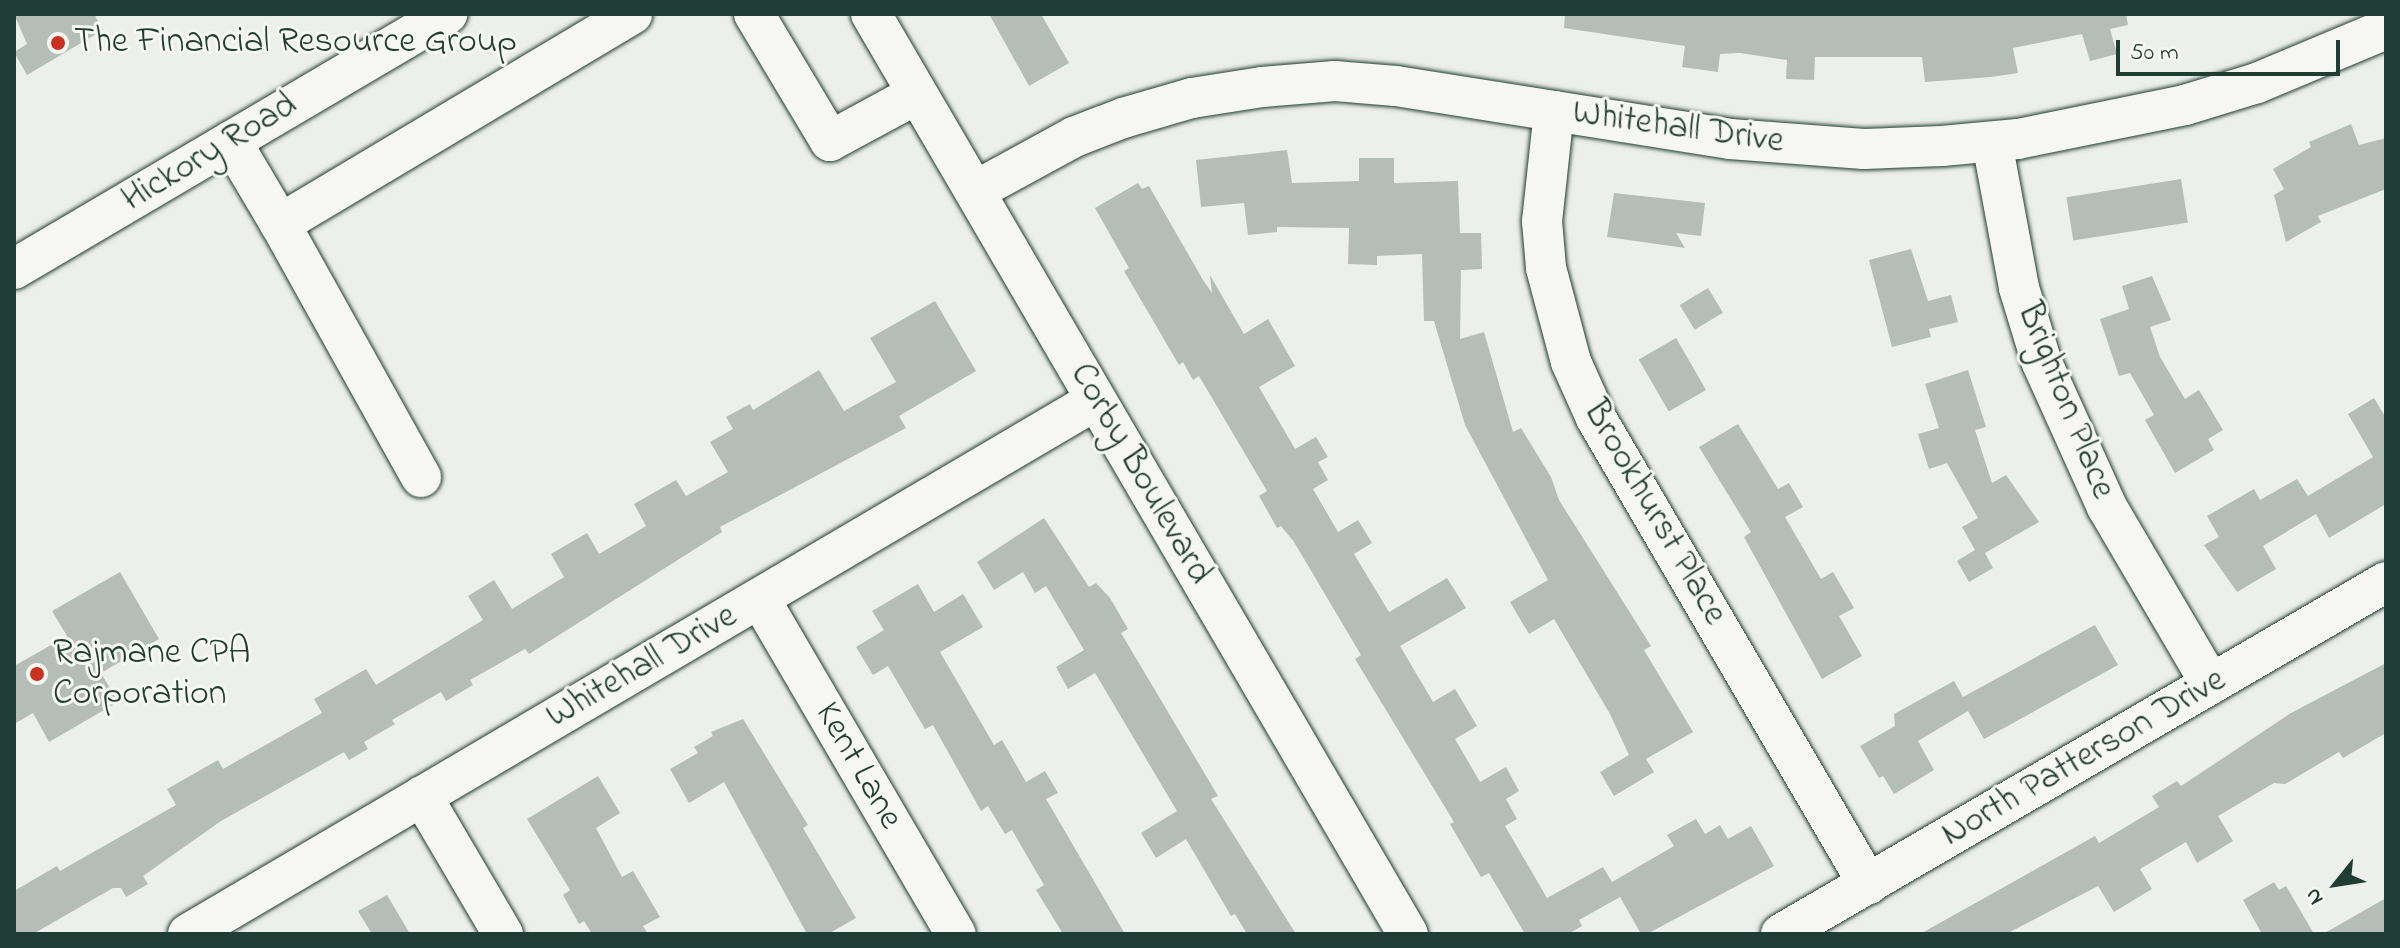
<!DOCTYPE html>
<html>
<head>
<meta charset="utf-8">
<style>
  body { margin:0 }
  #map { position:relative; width:2400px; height:948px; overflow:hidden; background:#edefea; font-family:"Indie Flower",sans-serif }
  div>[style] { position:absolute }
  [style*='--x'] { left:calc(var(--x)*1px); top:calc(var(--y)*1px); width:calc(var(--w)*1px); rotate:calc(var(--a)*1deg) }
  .building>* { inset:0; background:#b4bdb8; transform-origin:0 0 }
  .roads { filter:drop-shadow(0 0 2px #1f3d34) drop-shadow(0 0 2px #1f3d34) }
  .minor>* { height:40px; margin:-20px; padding:0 20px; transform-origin:20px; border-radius:20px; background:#f6f6f2 }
  .dots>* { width:22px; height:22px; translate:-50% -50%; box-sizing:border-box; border:4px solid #f6f6f2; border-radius:50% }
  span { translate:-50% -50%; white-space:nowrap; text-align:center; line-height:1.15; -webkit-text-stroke:6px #f6f6f2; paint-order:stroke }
  .poi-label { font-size:36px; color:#1f3d34 }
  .left { translate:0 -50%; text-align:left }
  .street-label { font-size:36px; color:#1f3d34 }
  .frame { position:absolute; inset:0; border:16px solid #1f3d34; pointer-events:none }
  .north { position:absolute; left:2296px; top:844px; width:80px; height:80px; -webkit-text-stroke:6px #f6f6f2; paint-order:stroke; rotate:240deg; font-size:22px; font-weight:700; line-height:32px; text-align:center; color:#1f3d34 }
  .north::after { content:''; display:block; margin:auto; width:28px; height:36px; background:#1f3d34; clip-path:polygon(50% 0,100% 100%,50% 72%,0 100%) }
  .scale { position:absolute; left:2116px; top:40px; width:224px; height:36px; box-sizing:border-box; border:4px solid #1f3d34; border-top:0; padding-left:10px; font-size:24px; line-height:28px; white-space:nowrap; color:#1f3d34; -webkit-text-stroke:6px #f6f6f2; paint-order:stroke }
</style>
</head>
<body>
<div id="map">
  <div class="building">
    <div style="clip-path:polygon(14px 14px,94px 14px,103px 30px,27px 75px,14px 52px,27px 44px)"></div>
    <div style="clip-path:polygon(989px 14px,1041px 14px,1069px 63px,1029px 86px)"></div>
    <div style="clip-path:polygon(1565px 14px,2126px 14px,2128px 25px,2110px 29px,2117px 54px,2090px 61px,2082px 34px,2013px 48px,2018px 73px,1991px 77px,1925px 82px,1922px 57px,1815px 57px,1814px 80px,1786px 79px,1787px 60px,1740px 53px,1720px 54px,1718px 72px,1682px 67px,1685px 46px,1564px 28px)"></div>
    <div style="clip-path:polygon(2351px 124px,2359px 145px,2386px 138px,2386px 189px,2318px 216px,2321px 222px,2286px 242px,2274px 195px,2284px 189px,2273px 169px,2311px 147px,2309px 142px)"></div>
    <div style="clip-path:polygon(1287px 150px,1292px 183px,1359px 181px,1359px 158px,1394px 158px,1394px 183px,1458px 181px,1460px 233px,1481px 233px,1482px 269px,1461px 270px,1460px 339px,1484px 332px,1513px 432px,1521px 428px,1551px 477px,1559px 500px,1651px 646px,1644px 650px,1693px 732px,1646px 759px,1654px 772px,1614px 796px,1600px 772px,1629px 755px,1610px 714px,1554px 619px,1529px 634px,1510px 602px,1548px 580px,1465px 425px,1434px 321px,1424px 321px,1422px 254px,1377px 256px,1377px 265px,1348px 264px,1349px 228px,1277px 227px,1277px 232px,1248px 235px,1244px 203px,1201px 207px,1196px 160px)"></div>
    <div style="left:2181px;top:179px;width:44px;height:116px;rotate:81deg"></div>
    <div style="clip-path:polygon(1138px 183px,1142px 189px,1149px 186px,1203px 280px,1212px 293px,1210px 275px,1244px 334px,1268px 319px,1295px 366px,1259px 387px,1295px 449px,1316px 437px,1328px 457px,1318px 462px,1328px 480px,1313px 489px,1338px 532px,1358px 520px,1372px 543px,1354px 554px,1389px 612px,1447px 578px,1466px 608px,1400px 646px,1433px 702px,1455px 689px,1477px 726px,1455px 739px,1480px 782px,1506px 767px,1519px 791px,1506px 799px,1517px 819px,1505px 826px,1547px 898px,1603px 867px,1612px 882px,1674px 846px,1667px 835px,1696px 819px,1705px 834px,1720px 825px,1728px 839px,1751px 826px,1774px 866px,1647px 934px,1641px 934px,1620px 897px,1579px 920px,1582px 926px,1568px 934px,1525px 934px,1489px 873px,1481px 877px,1450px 824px,1454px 822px,1355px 659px,1361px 655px,1294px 542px,1281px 526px,1277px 528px,1259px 496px,1267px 491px,1199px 376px,1193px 380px,1183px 362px,1179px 365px,1124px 271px,1129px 268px,1095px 208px)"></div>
    <div style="clip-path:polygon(1614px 193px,1705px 203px,1701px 236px,1676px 233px,1685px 248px,1607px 237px)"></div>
    <div style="clip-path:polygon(1911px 249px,1928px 301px,1951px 295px,1958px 322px,1929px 329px,1931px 337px,1892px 347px,1869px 260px)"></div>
    <div style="clip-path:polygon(2152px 276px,2171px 320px,2150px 327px,2160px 357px,2185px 399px,2199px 390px,2223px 430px,2208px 439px,2214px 450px,2175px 473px,2145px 420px,2154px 415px,2130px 373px,2119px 376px,2100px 319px,2129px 309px,2122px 286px)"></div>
    <div style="left:1708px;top:288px;width:29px;height:33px;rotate:59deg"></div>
    <div style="clip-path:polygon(935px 301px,976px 371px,899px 416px,906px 428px,720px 527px,722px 532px,529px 654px,525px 649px,470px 680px,473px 685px,446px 701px,441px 692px,392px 720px,395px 724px,364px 742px,368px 749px,349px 760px,344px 752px,221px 821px,143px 876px,148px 884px,126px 897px,121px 888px,113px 888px,33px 934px,14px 934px,14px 891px,57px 866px,60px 871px,176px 805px,167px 789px,218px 760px,223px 769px,322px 713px,314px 699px,366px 669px,376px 685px,483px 620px,468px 596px,494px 580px,512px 609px,564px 577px,551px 554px,587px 533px,599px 554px,646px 526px,634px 504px,676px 480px,686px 496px,728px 472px,710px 442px,733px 429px,726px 417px,750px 404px,753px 410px,819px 370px,844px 411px,896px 382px,870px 338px)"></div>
    <div style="left:1676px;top:338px;width:60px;height:43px;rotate:60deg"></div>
    <div style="clip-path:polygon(1968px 370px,1986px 427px,1975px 430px,1992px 483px,2006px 475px,2039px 522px,1985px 553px,1993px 568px,1969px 582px,1957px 561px,1975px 550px,1962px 527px,1978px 518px,1947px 463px,1929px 469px,1918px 434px,1939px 428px,1925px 384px)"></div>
    <div style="clip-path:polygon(2374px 398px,2386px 418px,2386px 504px,2329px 538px,2316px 514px,2263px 546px,2276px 569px,2237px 592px,2204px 545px,2219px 537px,2207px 516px,2254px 489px,2260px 500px,2297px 479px,2308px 496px,2373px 457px,2348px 414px)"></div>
    <div style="clip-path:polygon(1738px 424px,1778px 489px,1789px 483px,1803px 507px,1785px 517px,1821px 579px,1833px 572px,1854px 608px,1839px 616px,1862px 656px,1822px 679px,1744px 537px,1751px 532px,1699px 447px)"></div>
    <div style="clip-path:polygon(1044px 518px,1089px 587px,1096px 583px,1110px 598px,1128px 629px,1121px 633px,1218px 796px,1211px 799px,1296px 934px,1247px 934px,1235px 914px,1231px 916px,1186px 839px,1156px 858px,1141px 833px,1177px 811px,1095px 673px,1068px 689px,1056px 667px,1084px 650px,1046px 586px,1035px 593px,1023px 572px,994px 590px,977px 562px)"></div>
    <div style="clip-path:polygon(120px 572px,159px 639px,101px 673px,118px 702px,49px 742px,33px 713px,14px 724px,14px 666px,67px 636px,52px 611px)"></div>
    <div style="clip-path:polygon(918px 584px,934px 612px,963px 594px,983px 627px,940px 652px,994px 745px,1002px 740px,1026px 782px,1045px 771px,1058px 793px,1046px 799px,1125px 934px,1063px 934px,1036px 890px,1044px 885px,1012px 830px,1005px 834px,988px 806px,981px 811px,933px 725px,925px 729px,888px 666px,873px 675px,856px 647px,884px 630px,872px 611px)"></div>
    <div style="clip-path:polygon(2095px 625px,2118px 665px,1984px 739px,1968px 711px,1918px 741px,1934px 770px,1894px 794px,1883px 776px,1879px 778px,1860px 746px,1895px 726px,1894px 714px,1954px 681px,1963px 697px)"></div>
    <div style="clip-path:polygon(2386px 663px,2386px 733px,2343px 758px,2339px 752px,2285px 784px,2274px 783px,2218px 816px,2233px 841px,2197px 863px,2186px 842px,2140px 869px,2152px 889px,2114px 912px,2098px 886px,2006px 934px,1920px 934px,2095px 836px,2099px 843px,2159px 807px,2152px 796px,2177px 781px,2181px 786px,2291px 713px)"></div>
    <div style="clip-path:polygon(743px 719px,808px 825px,803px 828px,856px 918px,828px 934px,807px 934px,724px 782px,689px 803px,670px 769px,698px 753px,694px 747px,713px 736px,711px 732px)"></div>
    <div style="clip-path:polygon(598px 776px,620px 813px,596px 828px,622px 877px,633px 871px,660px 917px,643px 926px,648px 934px,592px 934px,584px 921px,579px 924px,563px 895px,570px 890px,527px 819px)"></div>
    <div style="clip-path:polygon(2274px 882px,2279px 890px,2286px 886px,2314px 934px,2262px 934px,2243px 900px)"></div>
    <div style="clip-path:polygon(387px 895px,410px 934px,372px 934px,358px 911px)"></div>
    <div style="clip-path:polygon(2386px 898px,2386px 934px,2323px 934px)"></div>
  </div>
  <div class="roads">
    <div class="minor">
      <div style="--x:754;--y:14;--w:148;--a:59.1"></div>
      <div style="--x:830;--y:141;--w:99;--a:-28.4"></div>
      <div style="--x:871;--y:14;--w:1065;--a:59.73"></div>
      <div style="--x:1554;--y:111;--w:111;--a:96.2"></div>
      <div style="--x:1542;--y:221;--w:47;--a:85.1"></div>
      <div style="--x:1546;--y:268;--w:97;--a:75.1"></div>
      <div style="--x:1571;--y:362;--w:61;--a:65.9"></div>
      <div style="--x:1596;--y:418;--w:540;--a:59.73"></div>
      <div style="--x:231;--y:141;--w:96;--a:59.4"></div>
      <div style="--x:1992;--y:142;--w:148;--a:79.5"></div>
      <div style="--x:2019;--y:288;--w:78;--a:73"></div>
      <div style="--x:2042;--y:363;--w:158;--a:65.7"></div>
      <div style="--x:2107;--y:507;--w:205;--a:59.6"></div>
      <div style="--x:975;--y:191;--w:113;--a:-28.6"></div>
      <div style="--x:1074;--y:137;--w:53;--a:-21.2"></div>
      <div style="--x:1123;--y:118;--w:72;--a:-16.2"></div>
      <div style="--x:1192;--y:98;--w:71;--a:-8.9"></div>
      <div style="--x:1262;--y:87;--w:73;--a:-4.7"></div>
      <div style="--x:1335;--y:81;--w:61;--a:4.7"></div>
      <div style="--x:1396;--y:86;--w:338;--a:9"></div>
      <div style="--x:1730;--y:139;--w:134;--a:4.3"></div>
      <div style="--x:1864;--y:149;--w:78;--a:-2.2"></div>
      <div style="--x:1942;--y:146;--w:76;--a:-5.3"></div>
      <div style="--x:2018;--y:139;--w:170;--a:-11.5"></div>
      <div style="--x:2185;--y:105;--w:75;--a:-17"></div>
      <div style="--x:2257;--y:83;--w:140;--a:-22.7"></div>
      <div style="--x:14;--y:269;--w:503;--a:-30.49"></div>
      <div style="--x:421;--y:477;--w:290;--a:-119.1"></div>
      <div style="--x:280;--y:224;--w:410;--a:-30.8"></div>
      <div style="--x:760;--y:599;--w:388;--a:59.7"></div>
      <div style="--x:422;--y:796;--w:160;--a:59.6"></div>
      <div style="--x:188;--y:934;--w:1053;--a:-30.46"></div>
      <div style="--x:1781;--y:934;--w:700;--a:-30.19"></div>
    </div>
  </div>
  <div class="dots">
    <div style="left:58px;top:43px;background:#c8321e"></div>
    <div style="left:37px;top:674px;background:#c8321e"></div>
  </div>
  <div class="poi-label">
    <span class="left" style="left:74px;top:43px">The Financial Resource Group</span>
    <span class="left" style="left:53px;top:674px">Rajmane CPA<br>Corporation</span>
  </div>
  <div class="street-label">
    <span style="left:1678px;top:128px;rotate:8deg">Whitehall Drive</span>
    <span style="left:210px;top:153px;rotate:-31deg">Hickory Road</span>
    <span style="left:2065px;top:401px;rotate:68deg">Brighton Place</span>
    <span style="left:1140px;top:474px;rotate:60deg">Corby Boulevard</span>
    <span style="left:1654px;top:513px;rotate:60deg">Brookhurst Place</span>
    <span style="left:642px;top:667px;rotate:-30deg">Whitehall Drive</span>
    <span style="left:2084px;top:758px;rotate:-30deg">North Patterson Drive</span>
    <span style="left:858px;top:766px;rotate:60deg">Kent Lane</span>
  </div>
  <div class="frame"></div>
  <div class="north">N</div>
  <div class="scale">50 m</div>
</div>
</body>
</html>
